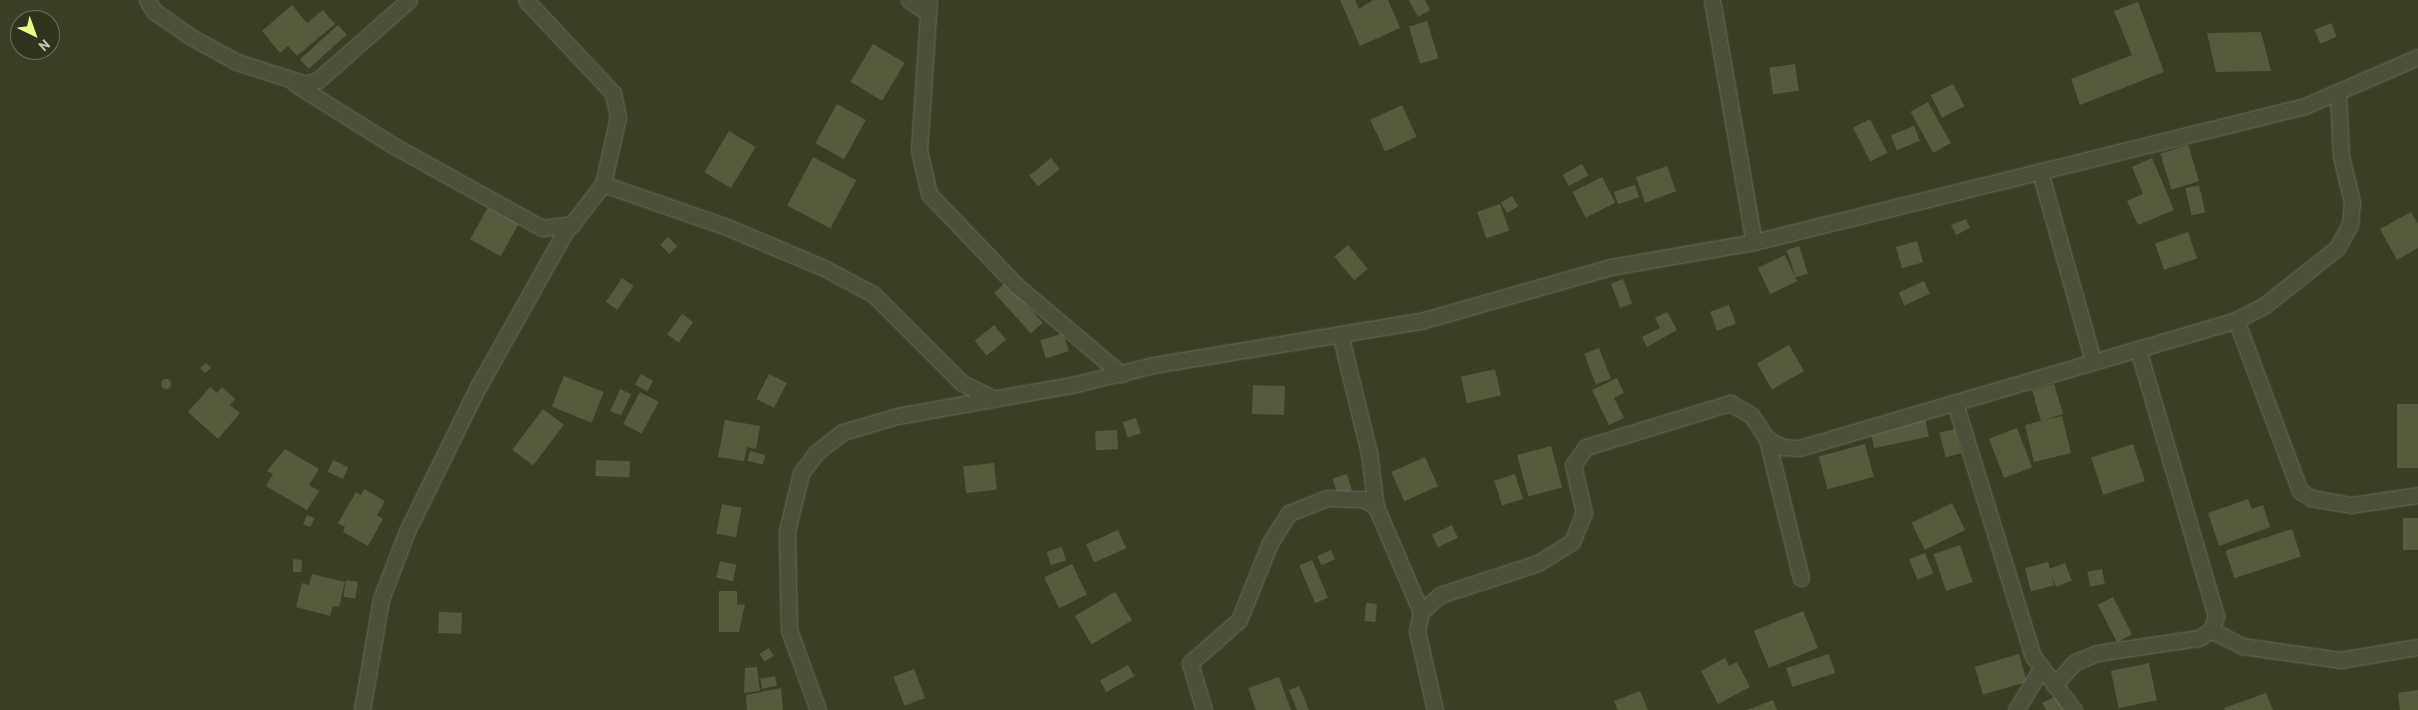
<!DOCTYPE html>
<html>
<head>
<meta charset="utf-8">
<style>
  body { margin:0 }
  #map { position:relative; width:2418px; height:710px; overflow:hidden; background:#3b3e24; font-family:Barlow,sans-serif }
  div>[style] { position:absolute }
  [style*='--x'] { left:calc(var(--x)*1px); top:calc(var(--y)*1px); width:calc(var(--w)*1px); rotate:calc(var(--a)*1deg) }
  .building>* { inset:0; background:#575b3d; transform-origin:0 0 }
  .round { border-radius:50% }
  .roads { filter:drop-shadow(0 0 1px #696c56) drop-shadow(0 0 1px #696c56) }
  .street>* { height:15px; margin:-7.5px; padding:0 7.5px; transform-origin:7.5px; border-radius:7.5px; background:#4b4e38 }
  span { translate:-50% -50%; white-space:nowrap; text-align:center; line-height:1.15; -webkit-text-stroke:4px #30331d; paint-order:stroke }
  .north { position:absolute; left:10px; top:10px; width:50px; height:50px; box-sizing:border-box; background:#30331d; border:1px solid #6c6f59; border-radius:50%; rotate:138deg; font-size:14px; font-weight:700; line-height:20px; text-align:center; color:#c6c9b4 }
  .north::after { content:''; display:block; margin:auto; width:18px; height:22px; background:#e7fa88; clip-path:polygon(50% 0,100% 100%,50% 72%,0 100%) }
</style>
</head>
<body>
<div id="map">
  <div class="building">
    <div style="clip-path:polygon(1340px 0,1355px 0,1359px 9px,1373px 0,1388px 0,1400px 28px,1360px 46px)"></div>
    <div style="clip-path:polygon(1409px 0,1425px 0,1430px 10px,1418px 17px)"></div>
    <div style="clip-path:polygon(2138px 2px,2164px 72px,2080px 105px,2071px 79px,2132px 55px,2114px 11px)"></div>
    <div style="clip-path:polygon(292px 5px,307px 23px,323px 10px,335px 24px,297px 56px,288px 46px,280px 53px,262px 31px)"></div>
    <div style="left:1427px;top:21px;width:39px;height:19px;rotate:73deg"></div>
    <div style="left:2331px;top:23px;width:15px;height:18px;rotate:67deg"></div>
    <div style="left:338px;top:25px;width:13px;height:51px;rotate:48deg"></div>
    <div style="clip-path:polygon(2261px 32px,2271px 71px,2216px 72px,2207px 33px)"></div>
    <div style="left:873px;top:44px;width:37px;height:44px;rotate:31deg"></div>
    <div style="left:1795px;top:64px;width:27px;height:26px;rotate:82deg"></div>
    <div style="left:1953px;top:84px;width:25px;height:25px;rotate:63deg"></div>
    <div style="left:1928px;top:102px;width:47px;height:20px;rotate:61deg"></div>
    <div style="left:837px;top:104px;width:33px;height:45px;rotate:29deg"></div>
    <div style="left:1402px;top:105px;width:35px;height:35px;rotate:65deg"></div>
    <div style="left:1870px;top:119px;width:38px;height:19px;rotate:63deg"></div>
    <div style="left:1914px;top:126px;width:16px;height:25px;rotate:68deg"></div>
    <div style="left:729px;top:131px;width:31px;height:48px;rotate:31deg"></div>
    <div style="left:2188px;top:145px;width:38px;height:29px;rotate:73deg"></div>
    <div style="left:813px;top:157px;width:49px;height:55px;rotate:28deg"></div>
    <div style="left:1051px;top:158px;width:14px;height:28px;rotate:51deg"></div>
    <div style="clip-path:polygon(2152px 158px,2174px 210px,2138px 225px,2127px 201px,2143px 194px,2132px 167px)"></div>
    <div style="left:1582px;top:164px;width:13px;height:22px;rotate:61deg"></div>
    <div style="left:1667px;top:166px;width:27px;height:33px;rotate:70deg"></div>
    <div style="left:1602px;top:177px;width:29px;height:33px;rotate:63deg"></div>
    <div style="left:1635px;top:185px;width:13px;height:22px;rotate:72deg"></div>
    <div style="left:2199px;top:185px;width:28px;height:14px;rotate:77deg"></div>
    <div style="left:1512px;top:196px;width:12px;height:13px;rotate:59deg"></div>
    <div style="left:1500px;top:204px;width:28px;height:24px;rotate:71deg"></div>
    <div style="left:488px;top:207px;width:35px;height:37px;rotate:29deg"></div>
    <div style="clip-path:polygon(2411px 212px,2418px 224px,2418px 248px,2397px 260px,2380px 229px)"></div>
    <div style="clip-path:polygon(1966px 219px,1970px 228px,1956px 235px,1951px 225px)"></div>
    <div style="left:2188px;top:232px;width:28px;height:35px;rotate:71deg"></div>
    <div style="left:668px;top:237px;width:13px;height:11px;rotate:45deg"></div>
    <div style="left:1917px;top:241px;width:22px;height:22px;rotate:74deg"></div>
    <div style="left:1348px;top:245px;width:31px;height:18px;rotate:50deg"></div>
    <div style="left:1799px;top:246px;width:29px;height:13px;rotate:72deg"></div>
    <div style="left:1785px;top:255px;width:29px;height:30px;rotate:65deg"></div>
    <div style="left:622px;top:278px;width:14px;height:29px;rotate:34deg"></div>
    <div style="left:1623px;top:279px;width:26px;height:13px;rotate:69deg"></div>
    <div style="left:1924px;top:281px;width:14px;height:28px;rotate:65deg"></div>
    <div style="left:1006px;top:282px;width:55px;height:16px;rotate:48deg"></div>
    <div style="left:1729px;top:305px;width:20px;height:20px;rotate:70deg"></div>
    <div style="clip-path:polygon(1667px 312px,1677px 330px,1647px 347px,1642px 337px,1660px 328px,1655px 318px)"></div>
    <div style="left:682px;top:314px;width:14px;height:25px;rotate:36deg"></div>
    <div style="left:994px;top:325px;width:19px;height:25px;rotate:51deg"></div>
    <div style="left:1063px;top:333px;width:19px;height:24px;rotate:72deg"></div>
    <div style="left:1789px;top:345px;width:30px;height:37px;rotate:60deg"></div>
    <div style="left:1599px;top:348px;width:33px;height:16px;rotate:69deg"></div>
    <div style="clip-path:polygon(206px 363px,211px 368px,205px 373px,200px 368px)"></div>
    <div style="left:1495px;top:369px;width:27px;height:35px;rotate:77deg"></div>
    <div style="left:641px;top:374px;width:14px;height:12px;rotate:30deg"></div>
    <div style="left:769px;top:374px;width:20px;height:28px;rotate:27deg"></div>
    <div style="left:564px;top:376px;width:43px;height:33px;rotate:22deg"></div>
    <div style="clip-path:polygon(1617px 378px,1624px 393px,1614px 398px,1624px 418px,1609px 425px,1592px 390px)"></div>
    <div class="round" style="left:161px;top:379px;width:10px;height:10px"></div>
    <div style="clip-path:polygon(2054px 384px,2063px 414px,2044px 420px,2062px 416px,2071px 453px,2034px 462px,2025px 425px,2041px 421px,2032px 390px)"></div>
    <div style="left:1253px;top:385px;width:32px;height:29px;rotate:2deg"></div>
    <div style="clip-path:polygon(210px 387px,217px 393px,222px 387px,235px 399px,230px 405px,240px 413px,218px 439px,188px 412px)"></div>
    <div style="left:620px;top:389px;width:12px;height:24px;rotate:24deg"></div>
    <div style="left:640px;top:392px;width:21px;height:36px;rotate:28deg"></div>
    <div style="left:2418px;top:404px;width:64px;height:21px;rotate:90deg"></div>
    <div style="left:543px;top:409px;width:26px;height:51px;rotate:37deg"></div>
    <div style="left:1136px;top:418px;width:16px;height:14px;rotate:72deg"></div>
    <div style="left:1925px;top:418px;width:19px;height:56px;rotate:78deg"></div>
    <div style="clip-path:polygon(725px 420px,760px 426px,756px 449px,747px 447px,744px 461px,718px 457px)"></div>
    <div style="left:2017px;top:428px;width:42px;height:30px;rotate:69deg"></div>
    <div style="left:1955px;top:429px;width:25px;height:16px;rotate:76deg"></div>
    <div style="left:1117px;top:430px;width:19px;height:22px;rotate:87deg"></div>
    <div style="left:1865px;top:444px;width:34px;height:48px;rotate:75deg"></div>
    <div style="left:2133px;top:444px;width:39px;height:44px;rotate:72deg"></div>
    <div style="left:1551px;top:446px;width:43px;height:35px;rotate:75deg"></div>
    <div style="clip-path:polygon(285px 449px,319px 469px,309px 485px,319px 491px,307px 510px,266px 486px,273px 474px,267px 471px)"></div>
    <div style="left:750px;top:451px;width:16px;height:10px;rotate:15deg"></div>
    <div style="left:1425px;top:457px;width:32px;height:37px;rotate:66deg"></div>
    <div style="left:333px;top:460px;width:17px;height:13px;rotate:25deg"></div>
    <div style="left:596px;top:460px;width:34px;height:16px;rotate:2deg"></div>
    <div style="left:994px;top:463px;width:27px;height:31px;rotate:84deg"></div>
    <div style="left:1347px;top:474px;width:17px;height:15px;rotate:73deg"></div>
    <div style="left:1515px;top:474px;width:26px;height:22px;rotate:72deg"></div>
    <div style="clip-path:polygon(364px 489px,385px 501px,377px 515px,383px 519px,368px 546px,343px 532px,345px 527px,338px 523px,356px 492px,361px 495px)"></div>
    <div style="clip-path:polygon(2248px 499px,2252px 509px,2263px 505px,2270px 527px,2219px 546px,2208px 513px)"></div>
    <div style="left:1952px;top:503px;width:30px;height:45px;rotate:64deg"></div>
    <div style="left:722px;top:504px;width:20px;height:30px;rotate:11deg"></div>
    <div style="left:307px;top:515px;width:8px;height:10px;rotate:23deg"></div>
    <div style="left:2403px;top:518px;width:15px;height:32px"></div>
    <div style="left:1452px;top:525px;width:14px;height:22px;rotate:65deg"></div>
    <div style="left:2292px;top:529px;width:29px;height:70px;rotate:72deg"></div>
    <div style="left:1118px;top:530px;width:20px;height:35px;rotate:66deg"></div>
    <div style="left:1960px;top:545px;width:39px;height:28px;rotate:71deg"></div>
    <div style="left:1062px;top:547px;width:14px;height:16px;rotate:73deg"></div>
    <div style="left:1331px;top:550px;width:10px;height:15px;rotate:66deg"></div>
    <div style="left:1925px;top:553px;width:22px;height:17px;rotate:68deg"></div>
    <div style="clip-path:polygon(293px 559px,302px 560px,301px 572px,293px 572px)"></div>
    <div style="left:1312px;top:560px;width:41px;height:14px;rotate:67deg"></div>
    <div style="left:720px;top:561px;width:17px;height:17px;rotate:13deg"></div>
    <div style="left:2048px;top:562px;width:24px;height:24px;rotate:75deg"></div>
    <div style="left:2065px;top:563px;width:19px;height:17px;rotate:69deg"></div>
    <div style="left:1072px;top:564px;width:34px;height:31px;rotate:64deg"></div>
    <div style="left:2102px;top:569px;width:15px;height:15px;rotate:79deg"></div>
    <div style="clip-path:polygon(312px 574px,345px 582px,339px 607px,333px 606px,330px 616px,296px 607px,302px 583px,309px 585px)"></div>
    <div style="left:346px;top:580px;width:12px;height:17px;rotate:9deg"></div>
    <div style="clip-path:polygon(719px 591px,737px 591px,737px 605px,745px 604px,739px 632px,719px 632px)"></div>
    <div style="left:1115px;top:592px;width:33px;height:47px;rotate:59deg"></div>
    <div style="left:2113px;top:597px;width:42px;height:17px;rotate:63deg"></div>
    <div style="left:1366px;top:603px;width:11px;height:18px;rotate:5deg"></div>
    <div style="left:1803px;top:611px;width:40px;height:53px;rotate:68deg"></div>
    <div style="left:439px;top:612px;width:23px;height:21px;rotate:2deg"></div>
    <div style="left:769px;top:648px;width:9px;height:11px;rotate:58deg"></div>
    <div style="left:1829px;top:654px;width:20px;height:45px;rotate:72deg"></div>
    <div style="left:2019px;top:654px;width:29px;height:46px;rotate:74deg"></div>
    <div style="clip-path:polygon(1725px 658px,1729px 666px,1737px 662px,1750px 687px,1718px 704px,1701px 671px)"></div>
    <div style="left:2149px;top:663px;width:38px;height:39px;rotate:78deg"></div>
    <div style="left:1128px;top:665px;width:13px;height:32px;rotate:61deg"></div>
    <div style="clip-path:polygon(757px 667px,760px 691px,744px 693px,745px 668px)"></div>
    <div style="left:914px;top:669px;width:31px;height:22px;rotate:69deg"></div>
    <div style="left:775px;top:676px;width:10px;height:15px;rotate:79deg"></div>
    <div style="clip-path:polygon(1279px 677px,1291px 710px,1256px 710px,1248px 688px)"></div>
    <div style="clip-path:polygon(1299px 686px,1309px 710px,1297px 710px,1289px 690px)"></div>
    <div style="clip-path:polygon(781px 688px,783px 710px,747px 710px,746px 695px)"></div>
    <div style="clip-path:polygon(2418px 690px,2418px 710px,2400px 710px,2398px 693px)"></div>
    <div style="clip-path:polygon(1640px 691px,1648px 710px,1618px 710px,1614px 701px)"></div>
    <div style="clip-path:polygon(2266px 693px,2273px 710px,2225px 710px,2224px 708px)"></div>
    <div style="clip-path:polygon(2058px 695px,2065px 710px,2046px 710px,2042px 703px)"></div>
    <div style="clip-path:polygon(1773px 700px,1777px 710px,1747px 710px)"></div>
  </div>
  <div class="roads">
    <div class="street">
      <div style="--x:147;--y:0;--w:13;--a:58"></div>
      <div style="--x:154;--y:11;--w:45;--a:35.1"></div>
      <div style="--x:191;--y:37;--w:52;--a:28.5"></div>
      <div style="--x:237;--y:62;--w:72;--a:17.7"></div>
      <div style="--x:306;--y:84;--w:13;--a:-18"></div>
      <div style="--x:318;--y:80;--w:121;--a:-41.3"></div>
      <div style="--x:909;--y:0;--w:22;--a:34"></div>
      <div style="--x:929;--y:0;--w:150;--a:93.8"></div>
      <div style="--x:919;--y:150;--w:45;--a:77.2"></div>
      <div style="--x:929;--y:194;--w:126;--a:46.3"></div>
      <div style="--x:1016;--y:285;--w:138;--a:40.3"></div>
      <div style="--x:1712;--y:0;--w:246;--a:80.2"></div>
      <div style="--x:295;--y:84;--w:119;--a:32"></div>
      <div style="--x:396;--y:147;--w:167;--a:29"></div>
      <div style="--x:542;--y:228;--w:31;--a:-7"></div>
      <div style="--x:2040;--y:172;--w:195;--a:74.3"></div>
      <div style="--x:603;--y:184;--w:131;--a:19.1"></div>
      <div style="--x:727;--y:227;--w:105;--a:22.9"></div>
      <div style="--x:824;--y:268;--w:55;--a:28"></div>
      <div style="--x:873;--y:294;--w:126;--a:45"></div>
      <div style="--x:962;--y:383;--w:34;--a:26"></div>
      <div style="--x:2236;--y:320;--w:183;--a:69.5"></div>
      <div style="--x:2300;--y:491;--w:13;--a:32"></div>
      <div style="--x:2311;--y:498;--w:41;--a:9.9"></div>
      <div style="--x:2351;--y:505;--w:68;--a:-8.5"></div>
      <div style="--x:1340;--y:334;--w:122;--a:76.3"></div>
      <div style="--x:1369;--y:453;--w:54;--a:82.6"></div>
      <div style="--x:1955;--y:403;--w:265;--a:72.9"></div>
      <div style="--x:2033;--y:656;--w:68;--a:52.8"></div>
      <div style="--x:1767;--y:439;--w:143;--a:76.3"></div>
      <div style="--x:2211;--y:630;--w:35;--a:27"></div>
      <div style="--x:2242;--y:646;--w:99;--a:8.1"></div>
      <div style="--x:2340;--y:660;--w:79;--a:-9.5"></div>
      <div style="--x:2054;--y:685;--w:31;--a:-48"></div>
      <div style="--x:2075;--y:662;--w:24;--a:-22"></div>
      <div style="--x:2097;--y:653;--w:103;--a:-8.4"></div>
      <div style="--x:2199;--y:638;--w:14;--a:-34"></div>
      <div style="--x:2211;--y:630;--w:15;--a:-70"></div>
      <div style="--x:2216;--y:616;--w:278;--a:-106.3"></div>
      <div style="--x:362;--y:710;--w:113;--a:-80.3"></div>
      <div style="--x:381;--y:599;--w:73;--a:-69.1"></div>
      <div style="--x:407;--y:531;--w:161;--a:-63.8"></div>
      <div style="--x:478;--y:387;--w:176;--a:-60.7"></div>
      <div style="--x:564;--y:234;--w:63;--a:-52"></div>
      <div style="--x:603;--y:184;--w:69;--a:-77.4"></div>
      <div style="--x:618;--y:117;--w:25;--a:-102"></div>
      <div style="--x:613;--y:93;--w:127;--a:-133.1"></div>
      <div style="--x:818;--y:710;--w:85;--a:-109.9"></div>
      <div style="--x:789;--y:630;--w:99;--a:-91.2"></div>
      <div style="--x:787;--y:531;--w:60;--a:-76.4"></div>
      <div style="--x:801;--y:473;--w:26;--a:-53"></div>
      <div style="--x:817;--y:452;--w:33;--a:-38"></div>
      <div style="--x:843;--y:432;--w:56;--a:-16.5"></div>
      <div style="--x:897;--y:416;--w:182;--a:-10.1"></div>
      <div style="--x:1076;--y:384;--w:80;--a:-13.7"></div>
      <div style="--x:1154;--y:365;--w:271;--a:-9.4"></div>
      <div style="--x:1421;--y:321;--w:197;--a:-15.9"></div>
      <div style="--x:1610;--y:267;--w:146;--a:-9.8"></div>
      <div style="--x:1754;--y:242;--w:568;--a:-13.86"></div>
      <div style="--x:2305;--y:106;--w:123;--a:-23.4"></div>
      <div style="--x:1204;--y:710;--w:49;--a:-106.6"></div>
      <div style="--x:1190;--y:663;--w:65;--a:-41.3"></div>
      <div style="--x:1239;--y:620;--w:83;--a:-68.1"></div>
      <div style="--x:1270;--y:543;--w:36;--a:-58"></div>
      <div style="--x:1289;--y:513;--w:41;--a:-21.5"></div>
      <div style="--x:1327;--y:498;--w:36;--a:2"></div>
      <div style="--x:1363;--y:499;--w:15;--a:32"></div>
      <div style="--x:1376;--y:507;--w:114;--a:66.8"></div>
      <div style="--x:1435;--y:710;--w:81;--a:-102.8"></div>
      <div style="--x:1417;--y:631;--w:19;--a:-78"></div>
      <div style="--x:1421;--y:612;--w:25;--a:-42"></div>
      <div style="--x:1440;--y:595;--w:103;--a:-18.1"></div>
      <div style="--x:1538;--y:563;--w:40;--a:-32"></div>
      <div style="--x:1572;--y:542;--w:31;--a:-68"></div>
      <div style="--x:1584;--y:513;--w:49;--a:-102.9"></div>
      <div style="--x:1573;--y:465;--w:22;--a:-54"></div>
      <div style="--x:1586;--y:447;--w:151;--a:-17"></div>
      <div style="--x:1730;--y:403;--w:24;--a:30"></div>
      <div style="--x:1751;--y:415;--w:29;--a:56"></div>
      <div style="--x:1767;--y:439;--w:18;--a:27"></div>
      <div style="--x:1783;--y:447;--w:16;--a:4"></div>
      <div style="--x:1799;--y:448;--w:455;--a:-16.3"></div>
      <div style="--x:2236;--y:320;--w:33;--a:-27"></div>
      <div style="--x:2265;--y:305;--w:92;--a:-38.4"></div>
      <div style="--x:2337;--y:248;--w:26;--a:-61"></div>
      <div style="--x:2350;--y:225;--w:23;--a:-85"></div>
      <div style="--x:2352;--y:202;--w:47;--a:-103.4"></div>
      <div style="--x:2341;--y:156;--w:61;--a:-92.8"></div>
      <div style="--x:2016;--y:710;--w:48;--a:-58.6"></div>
    </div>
  </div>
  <div class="north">N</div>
</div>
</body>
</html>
